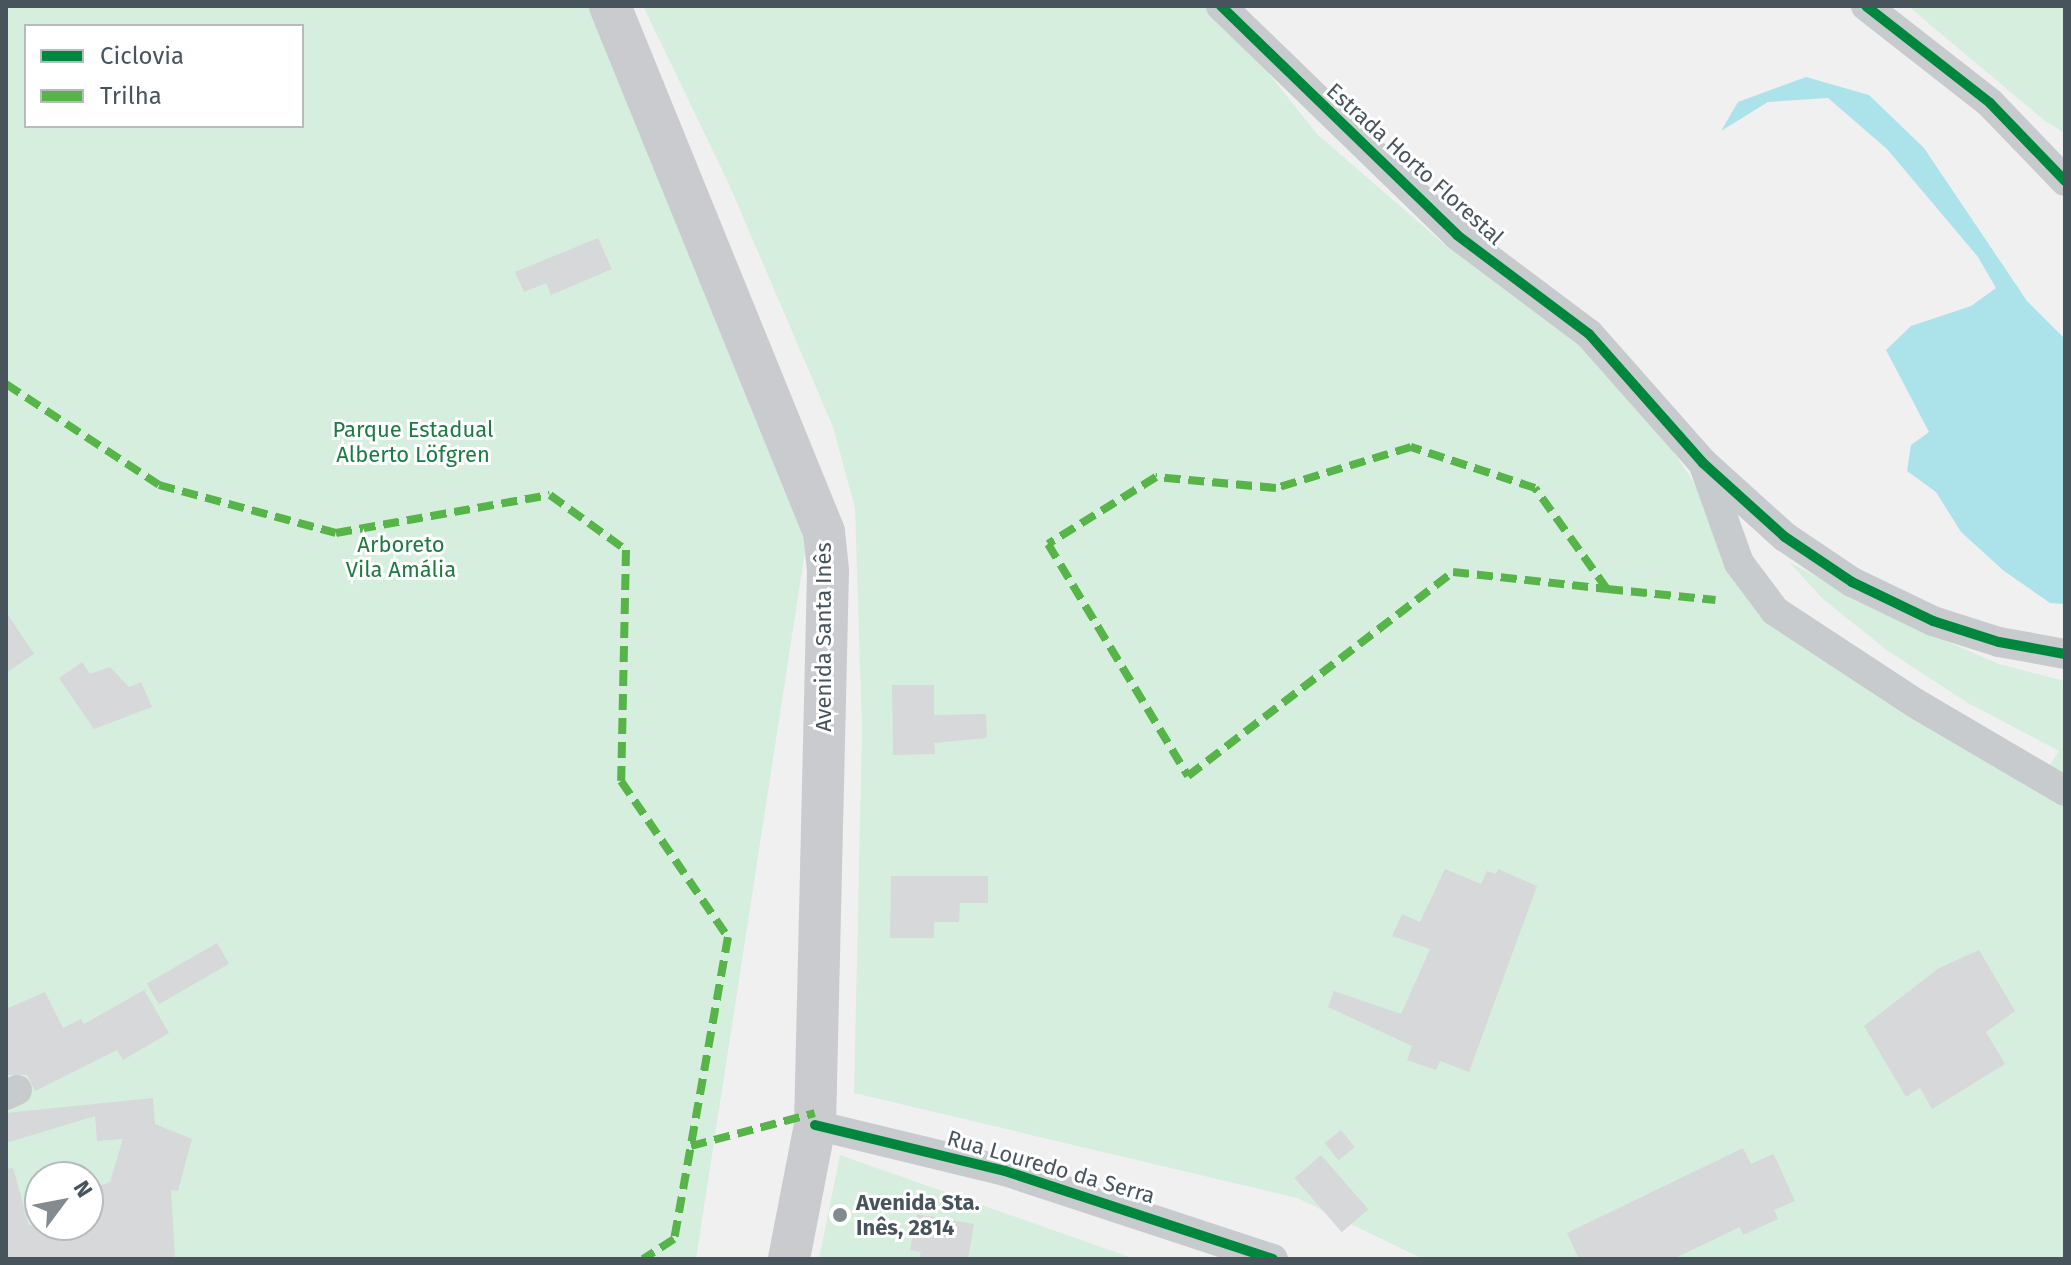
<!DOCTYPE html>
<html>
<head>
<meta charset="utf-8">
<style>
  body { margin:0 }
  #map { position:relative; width:2071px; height:1265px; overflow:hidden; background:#f1f0f0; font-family:"Fira Sans",sans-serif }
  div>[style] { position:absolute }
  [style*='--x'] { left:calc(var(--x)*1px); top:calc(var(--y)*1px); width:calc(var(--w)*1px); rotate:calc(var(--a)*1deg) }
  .green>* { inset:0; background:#d6eedd }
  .water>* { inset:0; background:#ace3ea }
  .building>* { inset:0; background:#d7d8d9; transform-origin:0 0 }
  .minor>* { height:30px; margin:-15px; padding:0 15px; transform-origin:15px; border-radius:15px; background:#c8cbcd }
  .secondary>* { height:42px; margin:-21px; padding:0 21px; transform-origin:21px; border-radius:21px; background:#c9cbce }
  .quiet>* { height:8px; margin-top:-4px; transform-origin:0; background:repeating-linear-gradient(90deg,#57b448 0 16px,transparent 0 24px) }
  .cycleway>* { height:10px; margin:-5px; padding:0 5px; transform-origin:5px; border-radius:5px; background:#00873e }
  .dots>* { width:22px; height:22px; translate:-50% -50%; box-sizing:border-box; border:4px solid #fff; border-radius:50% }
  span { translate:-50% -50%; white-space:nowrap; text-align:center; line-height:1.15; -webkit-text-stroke:6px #fff; paint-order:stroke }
  .street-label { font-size:22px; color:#48545c }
  .park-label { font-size:22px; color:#1b7b43 }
  .poi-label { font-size:22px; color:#48545c; font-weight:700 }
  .left { translate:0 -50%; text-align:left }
  .frame { position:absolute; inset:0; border:8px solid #48545c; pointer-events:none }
  .legend { position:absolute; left:24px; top:24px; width:280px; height:104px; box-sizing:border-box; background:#fff; border:2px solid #b6bbbe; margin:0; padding:10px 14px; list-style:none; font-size:24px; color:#48545c }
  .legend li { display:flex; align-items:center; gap:16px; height:40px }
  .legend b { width:40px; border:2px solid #b6bbbe }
  .north { position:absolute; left:24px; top:1161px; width:80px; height:80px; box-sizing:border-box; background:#fff; border:2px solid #b6bbbe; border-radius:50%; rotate:58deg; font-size:22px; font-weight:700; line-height:32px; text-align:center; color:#48545c }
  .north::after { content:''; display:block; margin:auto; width:28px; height:36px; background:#838b90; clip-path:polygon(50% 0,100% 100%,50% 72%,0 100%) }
</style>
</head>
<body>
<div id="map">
  <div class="green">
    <div style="clip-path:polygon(evenodd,6px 6px,608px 6px,810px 519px,696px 1259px,6px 1259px,6px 6px,26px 26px,302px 26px,302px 126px,26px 126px,26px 26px,6px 6px,40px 1177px,88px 1177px,88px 1225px,40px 1225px,40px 1177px)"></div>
    <div style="clip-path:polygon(643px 6px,1215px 6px,1317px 134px,1445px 245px,1568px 328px,1646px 412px,1759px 578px,1826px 643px,2038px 783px,2059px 751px,1968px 703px,1888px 651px,1823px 599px,1789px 562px,1893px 618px,1999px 664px,2065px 681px,2065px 1259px,1423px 1259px,1297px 1198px,854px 1093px,862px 730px,855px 508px,833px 427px,728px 182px)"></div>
    <div style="clip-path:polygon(1908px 6px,2065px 6px,2065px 133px,2045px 121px)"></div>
    <div style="clip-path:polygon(840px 1155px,1135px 1259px,819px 1259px)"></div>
  </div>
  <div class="water">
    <div style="clip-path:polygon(1806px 77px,1869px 95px,1924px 148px,2027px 301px,2065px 339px,2065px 604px,2050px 603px,2004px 571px,1961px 532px,1936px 492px,1907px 471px,1911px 445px,1929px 432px,1886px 350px,1911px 326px,1971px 306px,1996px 288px,1978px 257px,1887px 149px,1828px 98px,1768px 102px,1721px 131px,1738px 102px)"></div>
  </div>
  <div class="building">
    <div style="clip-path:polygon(598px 238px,612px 269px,551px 295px,546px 283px,524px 292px,515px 272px)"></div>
    <div style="clip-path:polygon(6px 612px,34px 654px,6px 673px)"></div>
    <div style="clip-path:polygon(82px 662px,90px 674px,110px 667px,129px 687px,141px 682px,152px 707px,94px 729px,59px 678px)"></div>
    <div style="clip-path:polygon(892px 685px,934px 685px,934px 715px,986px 714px,987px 738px,934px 743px,935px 754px,893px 755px)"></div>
    <div style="clip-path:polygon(1445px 869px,1481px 884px,1487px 871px,1496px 874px,1498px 869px,1537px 886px,1469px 1072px,1440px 1061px,1436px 1070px,1407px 1060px,1412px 1046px,1328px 1007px,1334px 991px,1401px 1014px,1430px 949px,1392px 936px,1402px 914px,1420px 922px)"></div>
    <div style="clip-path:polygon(891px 876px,988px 876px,988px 903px,960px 903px,959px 922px,934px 922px,934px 938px,890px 938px)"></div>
    <div style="left:217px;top:943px;width:24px;height:81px;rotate:60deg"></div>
    <div style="clip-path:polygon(1979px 950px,2015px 1011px,1986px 1032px,2005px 1064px,1932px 1109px,1920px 1088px,1906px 1097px,1864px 1026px,1939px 968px)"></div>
    <div style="clip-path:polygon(144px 990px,169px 1033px,123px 1060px,117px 1050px,35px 1091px,27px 1075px,6px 1075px,6px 1009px,45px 992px,63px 1028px,81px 1019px,84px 1024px)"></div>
    <div style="clip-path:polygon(153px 1098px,155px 1124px,192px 1139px,178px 1191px,171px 1190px,175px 1259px,6px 1259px,6px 1169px,13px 1168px,29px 1225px,88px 1225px,88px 1190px,110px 1182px,123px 1139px,97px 1141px,95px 1116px,6px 1143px,6px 1113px)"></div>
    <div style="left:1341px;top:1130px;width:22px;height:21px;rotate:51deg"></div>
    <div style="clip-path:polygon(1743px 1148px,1751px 1164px,1773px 1154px,1776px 1159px,1795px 1201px,1774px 1210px,1778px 1219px,1743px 1235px,1740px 1227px,1673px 1259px,1579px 1259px,1567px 1233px)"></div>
    <div style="left:1321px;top:1155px;width:72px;height:35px;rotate:49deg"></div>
    <div style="clip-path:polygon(917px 1214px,974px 1224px,968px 1259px,919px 1259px,921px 1252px,910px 1250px)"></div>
  </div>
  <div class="minor">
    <div style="--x:1221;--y:6;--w:329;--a:44.1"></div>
    <div style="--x:1457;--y:235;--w:165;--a:36.9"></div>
    <div style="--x:1589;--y:334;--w:172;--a:48.5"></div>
    <div style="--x:1703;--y:463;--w:110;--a:42.1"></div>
    <div style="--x:1785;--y:537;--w:81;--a:33.9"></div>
    <div style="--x:1852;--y:582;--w:90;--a:25.7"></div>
    <div style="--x:1933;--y:621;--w:69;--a:17.7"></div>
    <div style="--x:1999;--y:642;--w:67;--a:10.3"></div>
    <div style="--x:1866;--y:6;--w:157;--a:38"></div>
    <div style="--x:1990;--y:103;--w:108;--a:46.1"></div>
    <div style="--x:1705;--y:468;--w:101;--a:70.3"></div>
    <div style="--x:1739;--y:563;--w:60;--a:53.1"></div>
    <div style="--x:1775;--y:611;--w:168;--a:33.3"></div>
    <div style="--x:1915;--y:703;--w:174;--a:30.4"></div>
    <div style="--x:6;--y:1095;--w:12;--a:-24"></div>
    <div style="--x:815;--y:1125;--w:195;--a:13.6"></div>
    <div style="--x:1005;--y:1171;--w:282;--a:18.2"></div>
  </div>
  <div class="secondary">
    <div style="--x:610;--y:6;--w:568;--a:67.86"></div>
    <div style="--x:824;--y:532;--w:39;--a:84"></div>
    <div style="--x:828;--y:571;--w:554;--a:91.34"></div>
    <div style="--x:815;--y:1125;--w:136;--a:101"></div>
  </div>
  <div class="quiet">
    <div style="--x:6;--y:384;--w:183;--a:33.4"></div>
    <div style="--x:159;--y:485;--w:183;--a:15.2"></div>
    <div style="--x:336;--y:533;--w:217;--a:-10.1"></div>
    <div style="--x:550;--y:495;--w:94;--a:35.9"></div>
    <div style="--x:626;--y:550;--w:231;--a:91.2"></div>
    <div style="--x:621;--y:781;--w:189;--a:55.6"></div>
    <div style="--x:728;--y:937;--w:307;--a:100.1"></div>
    <div style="--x:674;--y:1239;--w:37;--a:147"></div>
    <div style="--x:1607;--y:589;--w:124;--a:-125.5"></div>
    <div style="--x:1535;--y:488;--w:131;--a:-161.7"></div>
    <div style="--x:1411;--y:447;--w:141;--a:163.1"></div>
    <div style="--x:1276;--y:488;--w:121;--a:-174.8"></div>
    <div style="--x:1156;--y:477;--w:127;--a:148.2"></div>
    <div style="--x:1048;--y:544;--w:271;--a:58.9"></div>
    <div style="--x:1188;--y:776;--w:334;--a:-37.6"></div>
    <div style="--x:1453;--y:572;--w:155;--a:6.3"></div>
    <div style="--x:1607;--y:589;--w:109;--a:5.8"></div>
    <div style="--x:691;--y:1146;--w:128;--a:-14.9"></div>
  </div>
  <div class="cycleway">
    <div style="--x:1221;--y:6;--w:329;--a:44.1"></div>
    <div style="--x:1457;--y:235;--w:165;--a:36.9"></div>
    <div style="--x:1589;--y:334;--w:172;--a:48.5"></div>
    <div style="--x:1703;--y:463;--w:110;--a:42.1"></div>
    <div style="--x:1785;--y:537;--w:81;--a:33.9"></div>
    <div style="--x:1852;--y:582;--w:90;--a:25.7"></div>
    <div style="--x:1933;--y:621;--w:69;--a:17.7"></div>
    <div style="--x:1999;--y:642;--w:67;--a:10.3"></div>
    <div style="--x:1866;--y:6;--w:157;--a:38"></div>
    <div style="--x:1990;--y:103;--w:108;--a:46.1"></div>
    <div style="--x:815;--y:1125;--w:195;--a:13.6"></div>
    <div style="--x:1005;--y:1171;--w:282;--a:18.2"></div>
  </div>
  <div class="dots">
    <div style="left:840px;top:1215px;background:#838b90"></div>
  </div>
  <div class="street-label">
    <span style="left:1415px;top:164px;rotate:42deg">Estrada Horto Florestal</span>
    <span style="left:824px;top:637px;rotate:-90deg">Avenida Santa Inês</span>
    <span style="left:1051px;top:1167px;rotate:16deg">Rua Louredo da Serra</span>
  </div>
  <div class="park-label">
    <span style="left:413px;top:442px">Parque Estadual<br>Alberto Löfgren</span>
    <span style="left:401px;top:557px">Arboreto<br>Vila Amália</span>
  </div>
  <div class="poi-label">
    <span class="left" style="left:856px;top:1215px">Avenida Sta.<br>Inês, 2814</span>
  </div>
  <div class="frame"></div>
  <ul class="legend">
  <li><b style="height:10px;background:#00873e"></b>Ciclovia</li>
  <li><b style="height:10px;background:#57b448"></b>Trilha</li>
  </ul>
  <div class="north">N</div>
</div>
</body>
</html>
